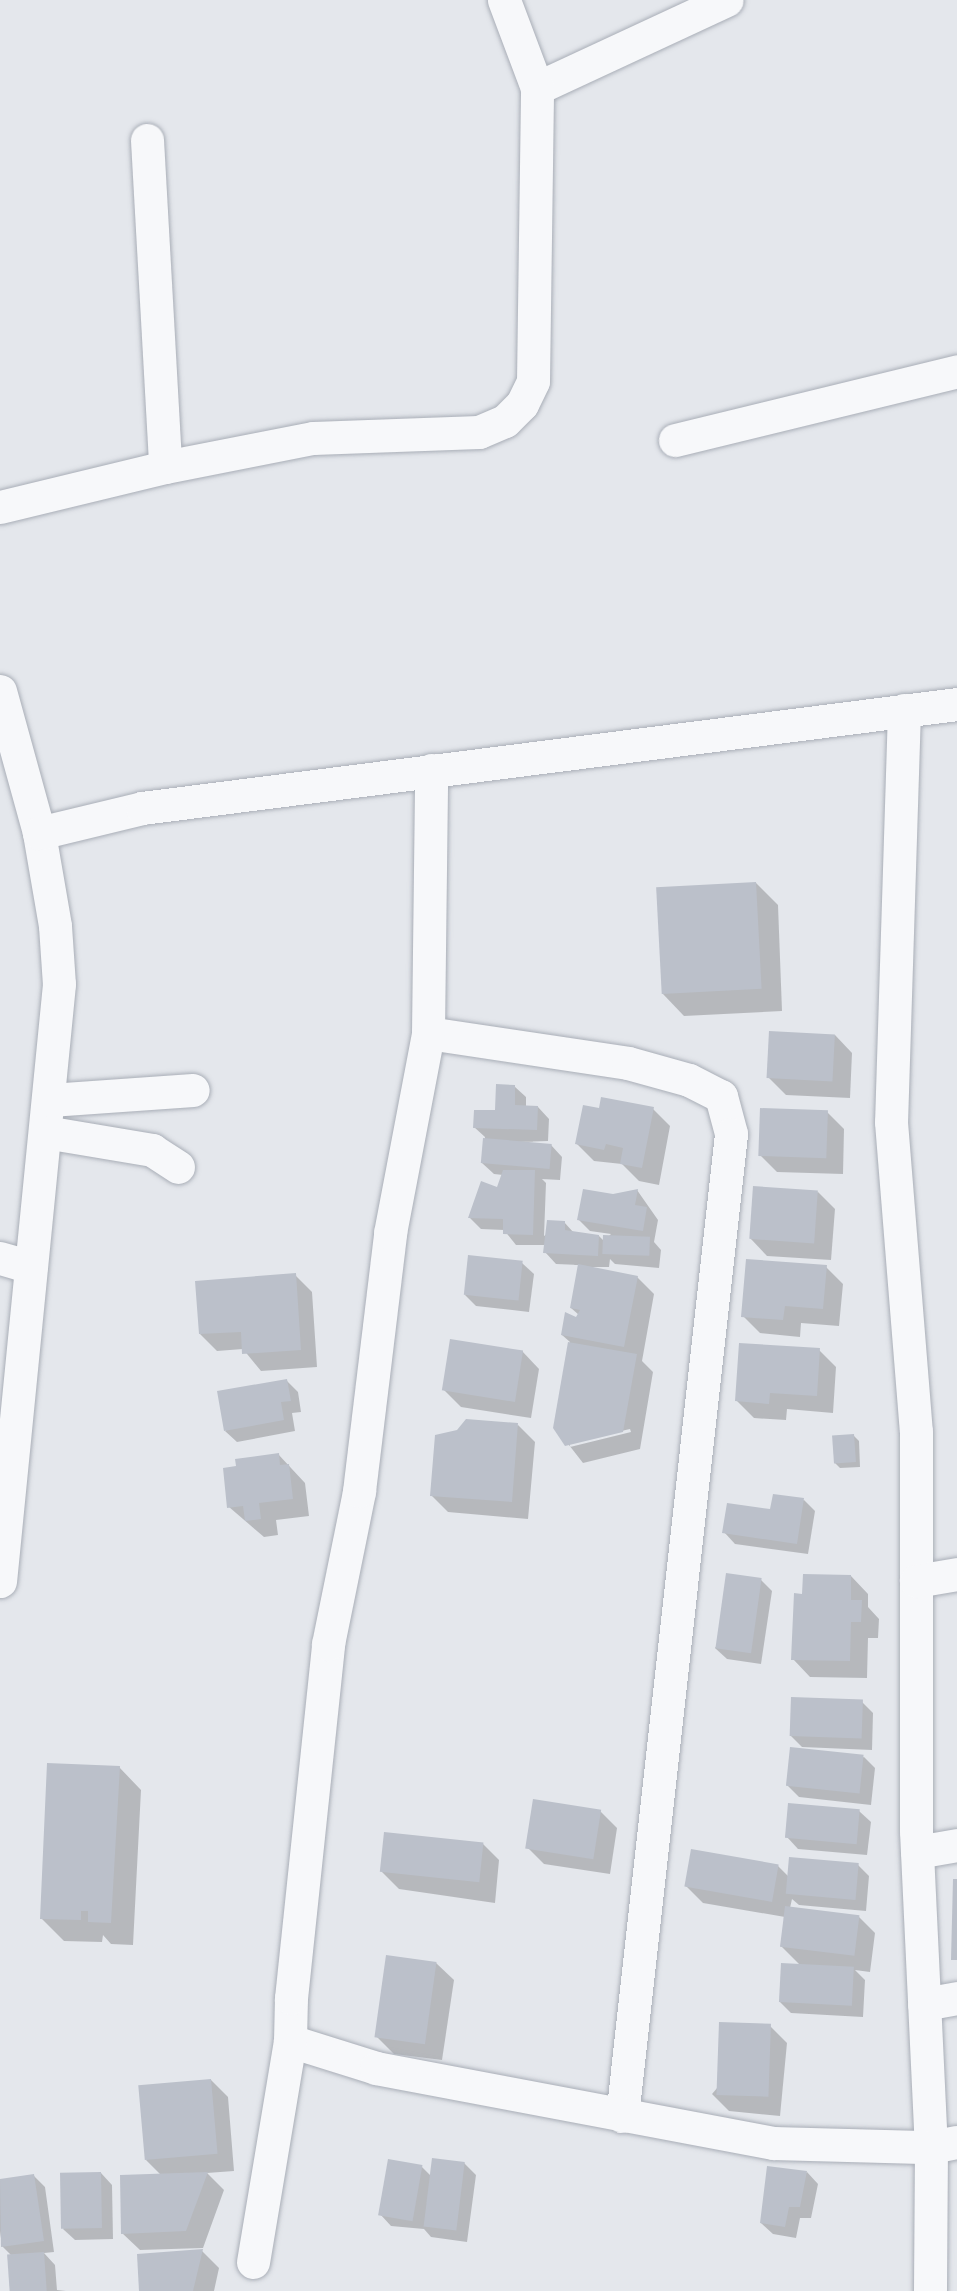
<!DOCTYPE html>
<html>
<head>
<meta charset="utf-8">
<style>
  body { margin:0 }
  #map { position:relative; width:957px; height:2291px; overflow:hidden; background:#e4e7ec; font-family:"Fira Sans Condensed",sans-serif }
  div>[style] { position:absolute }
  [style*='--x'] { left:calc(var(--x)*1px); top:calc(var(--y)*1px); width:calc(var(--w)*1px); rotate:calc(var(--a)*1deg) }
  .shadow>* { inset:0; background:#0003 }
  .building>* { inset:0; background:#bbc0ca; transform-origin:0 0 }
  .roads { filter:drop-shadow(0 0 2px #a9aeb7) drop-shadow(0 0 2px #a9aeb7) }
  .minor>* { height:33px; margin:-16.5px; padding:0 16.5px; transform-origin:16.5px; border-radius:16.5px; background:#f7f8fa }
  span { translate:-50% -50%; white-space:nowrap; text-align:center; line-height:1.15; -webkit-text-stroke:4.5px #f4f6f9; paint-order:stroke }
</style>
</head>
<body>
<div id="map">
  <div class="shadow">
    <div style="clip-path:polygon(756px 883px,778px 905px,782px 1011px,684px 1016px,662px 993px)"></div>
    <div style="clip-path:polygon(835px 1035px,852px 1053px,850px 1098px,786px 1095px,769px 1078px)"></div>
    <div style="clip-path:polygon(evenodd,514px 1086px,526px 1097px,526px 1107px,538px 1107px,549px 1119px,548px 1141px,518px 1142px,551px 1145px,562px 1157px,560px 1180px,542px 1179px,546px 1183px,544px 1236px,564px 1222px,574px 1233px,599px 1236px,604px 1241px,611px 1234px,590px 1231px,579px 1220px,613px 1195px,637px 1190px,658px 1220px,654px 1242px,661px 1250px,659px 1268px,615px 1264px,610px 1259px,609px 1267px,587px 1267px,637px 1277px,654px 1294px,642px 1361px,653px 1372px,640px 1449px,583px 1463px,555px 1427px,570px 1342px,562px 1335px,579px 1315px,571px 1308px,580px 1265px,556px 1264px,545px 1252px,546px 1245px,516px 1245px,504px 1230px,481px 1229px,470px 1218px,498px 1189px,503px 1175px,494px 1174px,482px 1163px,485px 1137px,474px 1127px,497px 1112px,514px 1086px,630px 1429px,631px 1432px,570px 1447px,570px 1443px,630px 1429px)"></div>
    <div style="clip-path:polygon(653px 1109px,670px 1126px,659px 1185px,639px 1181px,622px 1164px,594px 1161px,577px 1144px,600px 1110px)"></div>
    <div style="clip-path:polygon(827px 1112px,844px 1129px,843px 1174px,777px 1172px,760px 1155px)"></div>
    <div style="clip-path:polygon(818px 1192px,835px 1209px,831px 1260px,767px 1256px,750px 1238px)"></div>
    <div style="clip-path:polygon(522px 1263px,534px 1274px,529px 1312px,476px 1306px,465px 1295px)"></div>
    <div style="clip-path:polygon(826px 1267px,843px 1284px,839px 1326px,801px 1323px,800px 1337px,760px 1333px,743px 1316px)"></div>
    <div style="clip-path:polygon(295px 1275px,312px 1292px,317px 1367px,261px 1371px,243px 1349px,217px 1351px,200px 1334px)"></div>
    <div style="clip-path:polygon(819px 1350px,836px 1367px,833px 1413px,787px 1409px,786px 1420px,754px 1418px,737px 1401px)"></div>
    <div style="clip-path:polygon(522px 1351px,539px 1369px,531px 1418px,461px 1407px,444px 1390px)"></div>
    <div style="clip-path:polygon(286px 1380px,298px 1392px,301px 1412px,292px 1413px,295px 1431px,237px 1442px,225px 1431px)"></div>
    <div style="clip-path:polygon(518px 1425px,535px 1442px,528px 1519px,448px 1512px,431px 1495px)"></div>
    <div style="clip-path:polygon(854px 1436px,859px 1441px,860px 1467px,840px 1468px,835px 1463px)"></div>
    <div style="clip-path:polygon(278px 1454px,305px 1483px,309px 1516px,276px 1520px,278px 1535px,264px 1537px,229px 1507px,238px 1468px)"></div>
    <div style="clip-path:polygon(804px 1500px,815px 1511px,808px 1554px,735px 1544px,724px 1532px)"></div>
    <div style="clip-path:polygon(851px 1576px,868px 1594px,868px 1607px,879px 1619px,878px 1638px,868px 1638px,867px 1678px,810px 1677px,793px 1659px,803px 1595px)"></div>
    <div style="clip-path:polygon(761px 1580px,772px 1591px,761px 1664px,727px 1659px,715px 1648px)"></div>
    <div style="clip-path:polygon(862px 1702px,873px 1713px,872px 1750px,802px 1747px,790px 1735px)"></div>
    <div style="clip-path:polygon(864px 1757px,875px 1768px,871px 1805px,799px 1797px,787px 1785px)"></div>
    <div style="clip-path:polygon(119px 1767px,141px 1790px,133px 1945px,111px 1944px,103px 1935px,102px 1942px,64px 1941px,41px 1918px)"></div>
    <div style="clip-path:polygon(600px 1811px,617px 1828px,610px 1874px,544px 1864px,527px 1847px)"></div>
    <div style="clip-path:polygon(859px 1811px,871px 1822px,867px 1855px,798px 1849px,787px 1837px)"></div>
    <div style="clip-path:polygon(482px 1843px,499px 1860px,495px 1903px,399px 1889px,382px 1872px)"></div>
    <div style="clip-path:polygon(858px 1865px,869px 1876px,866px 1911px,799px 1905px,792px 1899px,790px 1908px,858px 1916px,875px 1933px,870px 1972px,855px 1970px,865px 1980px,863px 2017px,791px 2013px,780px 2002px,800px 1965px,781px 1946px,785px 1917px,703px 1903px,686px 1886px,778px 1866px,789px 1877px)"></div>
    <div style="clip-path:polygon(436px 1963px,454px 1980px,442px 2060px,394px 2054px,377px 2037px)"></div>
    <div style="clip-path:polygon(770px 2026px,787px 2043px,780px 2116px,729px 2111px,712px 2094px)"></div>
    <div style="clip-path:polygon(211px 2080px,228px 2097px,234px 2171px,207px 2173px,224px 2190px,203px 2248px,140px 2250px,122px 2233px,161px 2175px,146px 2160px)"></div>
    <div style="clip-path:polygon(464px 2163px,476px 2175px,467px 2242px,431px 2237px,424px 2229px,391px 2226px,380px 2214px,421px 2166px,430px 2175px)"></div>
    <div style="clip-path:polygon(807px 2172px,818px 2184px,811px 2218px,800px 2218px,796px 2238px,773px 2234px,761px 2223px)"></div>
    <div style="clip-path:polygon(101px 2173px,112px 2185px,113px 2239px,75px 2240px,63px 2229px)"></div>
    <div style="clip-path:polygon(34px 2176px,45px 2187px,54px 2252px,44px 2253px,55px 2265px,57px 2290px,66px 2291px,11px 2291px,12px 2256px,2px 2246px,0 2231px,0 2181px)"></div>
    <div style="clip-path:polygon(202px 2251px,219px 2268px,214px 2291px,140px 2291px)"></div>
  </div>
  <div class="building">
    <div style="left:756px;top:882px;width:107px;height:100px;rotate:87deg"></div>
    <div style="left:769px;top:1031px;width:66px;height:47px;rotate:3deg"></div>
    <div style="clip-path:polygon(496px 1084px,515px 1085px,515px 1105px,538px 1106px,537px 1130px,473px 1128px,474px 1110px,495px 1110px)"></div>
    <div style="clip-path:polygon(601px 1097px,654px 1107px,642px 1168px,620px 1164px,623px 1148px,606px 1144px,604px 1150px,575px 1144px,583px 1105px,599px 1108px)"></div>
    <div style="left:760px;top:1108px;width:68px;height:48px;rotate:2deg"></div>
    <div style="left:483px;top:1138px;width:69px;height:25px;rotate:5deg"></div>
    <div style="clip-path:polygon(503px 1170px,535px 1170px,533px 1235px,503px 1234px,503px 1219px,468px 1218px,481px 1181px,497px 1187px)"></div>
    <div style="left:753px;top:1186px;width:65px;height:53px;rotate:4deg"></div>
    <div style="clip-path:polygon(583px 1189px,613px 1194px,638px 1189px,635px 1205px,647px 1207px,643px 1231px,577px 1220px)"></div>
    <div style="clip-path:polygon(547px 1220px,565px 1221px,565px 1230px,599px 1235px,598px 1256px,543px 1253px)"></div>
    <div style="left:603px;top:1235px;width:47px;height:19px;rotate:2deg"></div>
    <div style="left:468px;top:1255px;width:55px;height:40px;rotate:6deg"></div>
    <div style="clip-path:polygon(746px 1259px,827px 1265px,823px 1309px,785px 1306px,783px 1320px,741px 1317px)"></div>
    <div style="clip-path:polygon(578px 1264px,638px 1276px,624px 1347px,561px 1335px,565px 1312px,576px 1317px,580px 1310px,570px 1308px)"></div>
    <div style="clip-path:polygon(296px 1273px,301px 1350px,242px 1354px,241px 1332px,199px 1334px,195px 1281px)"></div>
    <div style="left:450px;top:1339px;width:74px;height:52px;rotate:9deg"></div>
    <div style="clip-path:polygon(568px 1342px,637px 1354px,623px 1432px,565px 1446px,553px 1428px)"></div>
    <div style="clip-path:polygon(739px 1343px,820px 1348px,817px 1396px,770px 1393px,769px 1404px,735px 1401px)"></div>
    <div style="clip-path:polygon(287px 1379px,291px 1401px,281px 1402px,284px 1420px,224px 1431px,217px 1391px)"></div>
    <div style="clip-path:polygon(466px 1419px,518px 1423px,512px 1502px,430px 1496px,435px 1435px,457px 1430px)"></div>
    <div style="left:854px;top:1434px;width:28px;height:22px;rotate:86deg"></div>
    <div style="clip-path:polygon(279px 1453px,280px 1465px,289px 1464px,293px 1499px,259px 1503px,261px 1519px,245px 1521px,243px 1506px,227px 1508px,223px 1468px,236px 1466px,235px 1459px)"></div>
    <div style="clip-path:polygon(773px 1494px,804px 1498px,797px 1544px,722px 1533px,727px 1503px,770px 1509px)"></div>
    <div style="left:726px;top:1573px;width:36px;height:76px;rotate:8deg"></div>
    <div style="clip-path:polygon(803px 1574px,851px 1575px,851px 1600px,862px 1600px,861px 1622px,851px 1622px,850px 1661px,791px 1660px,794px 1593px,802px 1594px)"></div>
    <div style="left:791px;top:1697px;width:72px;height:39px;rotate:2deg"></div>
    <div style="left:790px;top:1747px;width:74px;height:39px;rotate:6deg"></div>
    <div style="clip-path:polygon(47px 1763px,120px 1766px,111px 1923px,88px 1922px,88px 1911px,81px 1911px,81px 1920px,40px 1919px)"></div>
    <div style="left:533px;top:1799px;width:69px;height:50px;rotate:9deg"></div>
    <div style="left:788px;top:1803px;width:72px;height:35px;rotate:5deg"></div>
    <div style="left:384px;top:1832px;width:100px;height:40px;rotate:6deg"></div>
    <div style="left:691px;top:1849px;width:89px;height:38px;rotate:10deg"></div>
    <div style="left:789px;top:1857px;width:70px;height:37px;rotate:5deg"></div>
    <div style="clip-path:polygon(953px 1879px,957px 1879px,957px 1960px,951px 1960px)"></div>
    <div style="left:785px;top:1906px;width:75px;height:41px;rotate:7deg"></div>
    <div style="left:386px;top:1955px;width:51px;height:83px;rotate:8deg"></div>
    <div style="left:781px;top:1963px;width:73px;height:39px;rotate:3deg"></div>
    <div style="left:719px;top:2022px;width:52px;height:73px;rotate:2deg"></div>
    <div style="left:211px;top:2079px;width:75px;height:73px;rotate:85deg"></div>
    <div style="left:432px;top:2158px;width:33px;height:69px;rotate:7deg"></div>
    <div style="left:388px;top:2159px;width:35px;height:57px;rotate:10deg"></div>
    <div style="clip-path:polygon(767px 2166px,807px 2171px,800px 2207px,789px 2207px,785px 2227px,760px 2223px)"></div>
    <div style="left:101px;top:2172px;width:56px;height:41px;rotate:89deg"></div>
    <div style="clip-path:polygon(208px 2172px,186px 2231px,121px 2234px,120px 2175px)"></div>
    <div style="clip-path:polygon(34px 2174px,44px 2241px,1px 2247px,0 2179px)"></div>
    <div style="clip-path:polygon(203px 2249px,193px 2291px,139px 2291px,137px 2254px)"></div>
    <div style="left:44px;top:2252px;width:39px;height:37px;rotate:86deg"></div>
  </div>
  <div class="roads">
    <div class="minor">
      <div style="--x:537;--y:88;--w:209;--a:-24.9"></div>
      <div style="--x:147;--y:140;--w:327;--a:86.8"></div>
      <div style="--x:675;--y:440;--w:290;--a:-13.7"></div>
      <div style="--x:0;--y:507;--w:170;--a:-13.6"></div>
      <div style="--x:165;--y:467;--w:151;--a:-11.1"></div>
      <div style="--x:313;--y:438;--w:166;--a:-2.1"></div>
      <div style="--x:479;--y:432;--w:28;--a:-23"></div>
      <div style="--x:505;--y:421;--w:24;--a:-45"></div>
      <div style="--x:522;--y:404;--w:25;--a:-64"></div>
      <div style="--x:533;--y:381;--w:293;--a:-89.2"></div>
      <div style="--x:537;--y:88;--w:94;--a:-110.6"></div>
      <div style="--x:0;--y:691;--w:147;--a:74.6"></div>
      <div style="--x:39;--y:833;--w:94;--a:80.2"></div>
      <div style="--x:55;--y:926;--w:58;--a:86.1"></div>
      <div style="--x:59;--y:984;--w:600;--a:95.64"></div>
      <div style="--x:904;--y:710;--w:412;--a:91.8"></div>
      <div style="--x:891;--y:1122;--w:310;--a:85.4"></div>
      <div style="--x:916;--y:1431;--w:400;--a:90"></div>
      <div style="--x:916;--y:1831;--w:316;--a:87.3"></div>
      <div style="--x:931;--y:2147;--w:144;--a:90.4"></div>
      <div style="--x:39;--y:833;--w:106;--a:-13.6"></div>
      <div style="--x:142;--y:808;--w:822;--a:-7.27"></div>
      <div style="--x:428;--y:1033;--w:202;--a:8.5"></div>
      <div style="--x:628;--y:1063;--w:63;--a:15.6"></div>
      <div style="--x:689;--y:1080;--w:36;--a:27"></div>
      <div style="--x:721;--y:1096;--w:39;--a:75"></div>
      <div style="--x:731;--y:1134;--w:988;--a:96.33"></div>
      <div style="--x:50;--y:1100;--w:143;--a:-4"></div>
      <div style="--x:45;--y:1132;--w:109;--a:9.5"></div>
      <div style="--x:152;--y:1150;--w:31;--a:33"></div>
      <div style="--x:0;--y:1258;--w:32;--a:16"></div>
      <div style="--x:916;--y:1581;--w:42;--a:-9.7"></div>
      <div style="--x:917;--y:1852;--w:41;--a:-9.9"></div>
      <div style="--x:924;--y:2004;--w:34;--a:-10"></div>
      <div style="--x:290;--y:2041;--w:90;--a:17.4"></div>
      <div style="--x:376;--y:2068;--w:404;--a:10.7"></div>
      <div style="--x:773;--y:2143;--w:158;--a:1.5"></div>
      <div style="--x:931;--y:2147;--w:26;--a:-11"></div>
      <div style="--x:253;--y:2262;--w:224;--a:-80.5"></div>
      <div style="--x:290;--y:2041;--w:43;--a:-88.7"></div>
      <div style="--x:291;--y:1998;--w:356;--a:-84"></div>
      <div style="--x:328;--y:1644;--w:156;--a:-78.5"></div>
      <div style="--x:359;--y:1491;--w:260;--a:-83.1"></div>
      <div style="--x:390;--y:1233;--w:204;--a:-79.2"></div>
      <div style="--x:428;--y:1033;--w:263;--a:-89.3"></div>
    </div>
  </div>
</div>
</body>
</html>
